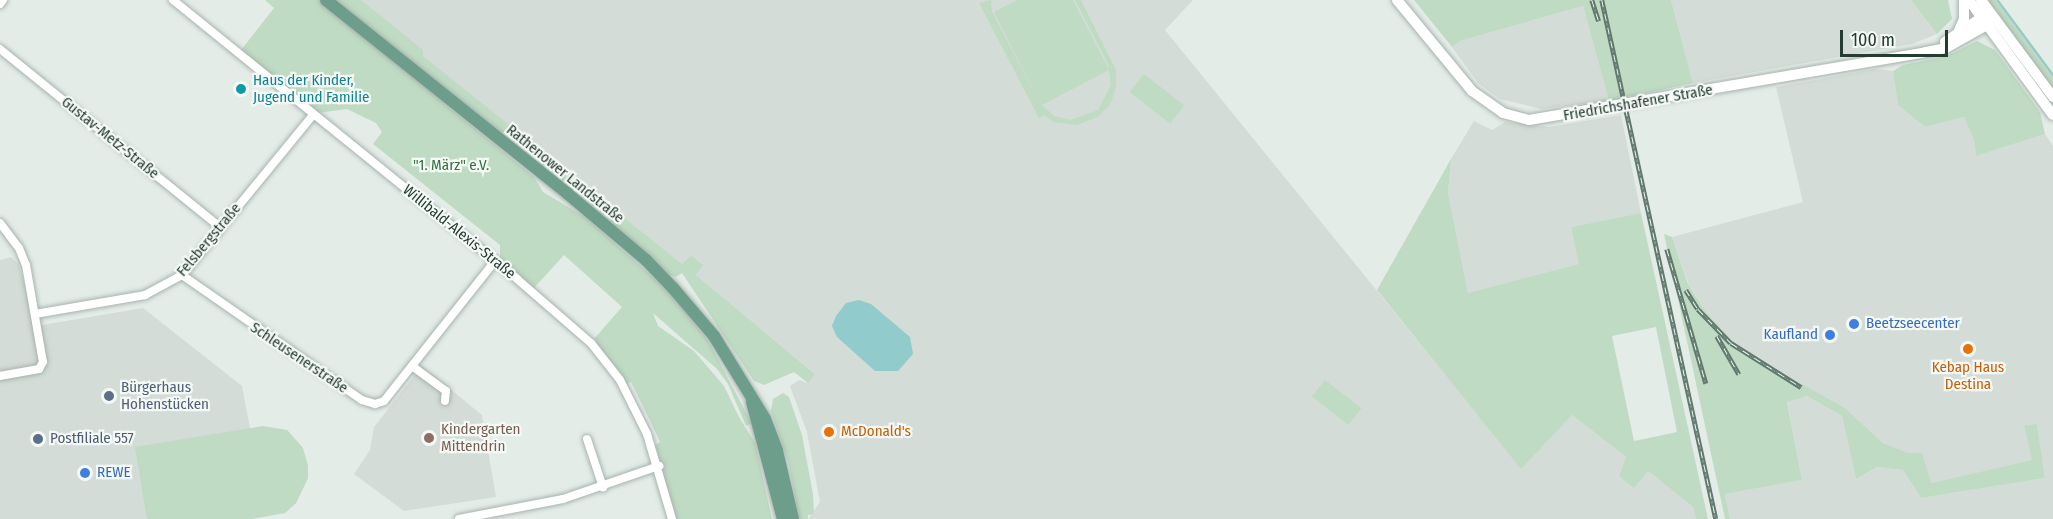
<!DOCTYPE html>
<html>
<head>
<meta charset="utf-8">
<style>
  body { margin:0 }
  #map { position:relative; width:2053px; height:519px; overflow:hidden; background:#e4ece8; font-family:"Fira Sans Condensed",sans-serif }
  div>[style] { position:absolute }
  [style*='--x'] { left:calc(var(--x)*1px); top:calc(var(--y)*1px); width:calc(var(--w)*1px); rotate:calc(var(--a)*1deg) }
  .built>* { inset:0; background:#d3dcd6 }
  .green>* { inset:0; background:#bfdbc3; transform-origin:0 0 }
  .water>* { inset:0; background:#92cbcc }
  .stream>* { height:2px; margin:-1px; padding:0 1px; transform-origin:1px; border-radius:1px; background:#92cbcc }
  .roads { filter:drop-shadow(0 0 2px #a7b4ae) drop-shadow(0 0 2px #a7b4ae) }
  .street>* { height:8px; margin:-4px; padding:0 4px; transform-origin:4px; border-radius:4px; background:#fff }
  .secondary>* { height:10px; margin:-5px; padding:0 5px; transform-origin:5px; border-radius:5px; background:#fff }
  .primary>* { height:12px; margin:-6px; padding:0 6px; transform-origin:6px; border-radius:6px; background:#6d9e8b }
  .rail>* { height:4.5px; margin-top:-2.25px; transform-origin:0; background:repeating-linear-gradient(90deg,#f5f9f6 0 7px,#60786e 0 14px); box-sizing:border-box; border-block:2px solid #60786e }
  .dots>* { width:16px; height:16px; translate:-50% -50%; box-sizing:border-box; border:3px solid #f5f9f6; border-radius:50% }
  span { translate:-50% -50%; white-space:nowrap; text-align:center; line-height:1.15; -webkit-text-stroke:4.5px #f5f9f6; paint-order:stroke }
  .culture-label { font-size:15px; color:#0d838f }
  .left { translate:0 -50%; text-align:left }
  .street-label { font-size:15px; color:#253c33 }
  .park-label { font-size:15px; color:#337042 }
  .shop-label { font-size:15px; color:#366cbe }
  .right { translate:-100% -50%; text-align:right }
  .food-label { font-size:15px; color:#c56008 }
  .service-label { font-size:15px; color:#4e5e75 }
  .education-label { font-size:15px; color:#785e54 }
  .scale { position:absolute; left:1840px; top:30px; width:108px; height:27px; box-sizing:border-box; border:3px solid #253c33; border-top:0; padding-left:8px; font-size:18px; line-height:21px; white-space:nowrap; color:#253c33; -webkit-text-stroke:4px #f5f9f6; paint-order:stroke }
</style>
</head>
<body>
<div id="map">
  <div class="built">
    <div style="clip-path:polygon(361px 0,1193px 0,1165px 30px,1521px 468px,1572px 415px,1626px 457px,1619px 476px,1648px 471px,1693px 507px,1696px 519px,808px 519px,820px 502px,807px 432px,790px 386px,799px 380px,807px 383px,814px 373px,696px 275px,702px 264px,691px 255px,682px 264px,422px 56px)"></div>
    <div style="clip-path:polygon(1671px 0,1911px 0,1937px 34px,1912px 44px,1693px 83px)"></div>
    <div style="clip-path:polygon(1583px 6px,1609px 101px,1541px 109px,1500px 99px,1478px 83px,1452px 47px,1460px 41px)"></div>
    <div style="clip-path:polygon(1875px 69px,1893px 71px,1898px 105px,1925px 127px,1964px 117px,1974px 140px,1976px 156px,2045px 134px,2053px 146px,2053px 519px,1730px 519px,1725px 494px,1802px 480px,1787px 401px,1807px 396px,1842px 416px,1856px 479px,1877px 467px,1903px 470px,1921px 498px,2045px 478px,2037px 424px,2024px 427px,2033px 460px,1931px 483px,1909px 453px,1883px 443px,1845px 408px,1740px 349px,1706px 312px,1689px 285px,1672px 237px,1803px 202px,1776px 87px)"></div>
    <div style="clip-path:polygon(1621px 115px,1641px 213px,1571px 227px,1580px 264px,1468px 293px,1448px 193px,1451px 159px,1474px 121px,1492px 130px,1505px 122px,1549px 127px)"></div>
    <div style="clip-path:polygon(11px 257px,19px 265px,36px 326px,143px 308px,242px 386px,250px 428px,287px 430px,303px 448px,308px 478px,296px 503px,285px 513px,251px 519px,0 519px,0 260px)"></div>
    <div style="clip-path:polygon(422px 366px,482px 415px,496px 497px,404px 511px,354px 474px,370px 450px,374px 427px)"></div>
  </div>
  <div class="green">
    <div style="clip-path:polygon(265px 0,318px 0,534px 177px,543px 192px,585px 217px,673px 295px,709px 342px,752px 424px,746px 426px,728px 384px,717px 369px,653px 313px,658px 326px,694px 351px,724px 386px,739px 417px,755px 443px,772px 519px,676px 519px,655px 445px,660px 442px,656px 433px,631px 382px,626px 384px,593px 340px,622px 307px,564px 255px,534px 288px,500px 260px,500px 245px,373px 144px,382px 132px,376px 123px,347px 109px,317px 113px,241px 50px,274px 8px)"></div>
    <div style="clip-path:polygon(335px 0,361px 0,423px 50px,423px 56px,682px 264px,691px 255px,703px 265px,696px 275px,815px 374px,808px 383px,794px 372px,764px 385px,754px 381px,682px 273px,676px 277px,668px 274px,648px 253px)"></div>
    <div style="clip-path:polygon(991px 0,992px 12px,1041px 105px,994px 12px,1017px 0,1073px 0,1109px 70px,1042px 105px,1054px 116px,1071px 120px,1098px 110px,1111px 85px,1108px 64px,1075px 0,1081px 0,1116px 70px,1116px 87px,1110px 105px,1097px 117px,1077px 125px,1054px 122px,1044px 115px,1039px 118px,979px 3px)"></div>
    <div style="clip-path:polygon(1414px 0,1671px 0,1693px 83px,1609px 101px,1583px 6px,1460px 41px,1452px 47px)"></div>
    <div style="clip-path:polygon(1911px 0,1948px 0,1952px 19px,1937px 34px)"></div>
    <div style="clip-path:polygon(1985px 0,1999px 0,2053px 73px,2053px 92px)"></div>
    <div style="clip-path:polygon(1977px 41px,1995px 50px,2040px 112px,2045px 134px,1976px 156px,1974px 140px,1964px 117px,1925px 127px,1898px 105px,1893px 71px,1903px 65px,1947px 56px)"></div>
    <div style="left:1144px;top:74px;width:51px;height:23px;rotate:38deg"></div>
    <div style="clip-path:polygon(evenodd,1451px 159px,1448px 193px,1468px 293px,1579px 264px,1571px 227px,1641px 213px,1708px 519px,1696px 519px,1693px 507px,1648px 471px,1634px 488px,1619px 476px,1626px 457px,1572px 415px,1521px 469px,1377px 290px,1451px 159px,1656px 327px,1677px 432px,1634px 441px,1612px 336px,1656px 327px)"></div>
    <div style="clip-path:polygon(1664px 234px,1672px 237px,1688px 284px,1706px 312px,1740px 349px,1845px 408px,1883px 443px,1909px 453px,1922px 453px,1931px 483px,2032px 460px,2024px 426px,2037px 424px,2045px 478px,1921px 498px,1903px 470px,1877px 467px,1856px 479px,1842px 416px,1807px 396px,1787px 402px,1802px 480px,1725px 494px,1730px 519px,1725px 519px)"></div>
    <div style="left:1325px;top:380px;width:46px;height:21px;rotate:38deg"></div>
    <div style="clip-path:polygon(783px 393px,789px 397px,802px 435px,813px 494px,814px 514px,808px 515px,808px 519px,799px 519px,789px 464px,771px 411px,773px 399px)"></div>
    <div style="clip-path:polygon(263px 426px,287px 430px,303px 448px,308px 466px,308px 478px,296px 503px,285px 513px,251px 519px,147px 519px,135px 447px)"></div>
  </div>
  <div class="water">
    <div style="clip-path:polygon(859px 300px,871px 304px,910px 337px,913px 354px,898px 371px,875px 371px,837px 337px,832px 326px,836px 316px,846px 303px)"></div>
  </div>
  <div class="stream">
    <div style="--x:1998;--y:1;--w:92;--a:53.4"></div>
  </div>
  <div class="roads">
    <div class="street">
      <div style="--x:173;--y:0;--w:443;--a:39"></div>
      <div style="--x:517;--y:279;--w:98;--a:40.9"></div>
      <div style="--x:591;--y:343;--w:47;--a:51.9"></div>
      <div style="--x:620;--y:380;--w:60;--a:63.4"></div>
      <div style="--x:647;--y:434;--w:89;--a:73.6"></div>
      <div style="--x:0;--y:4;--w:5;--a:-53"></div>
      <div style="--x:0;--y:49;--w:284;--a:39"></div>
      <div style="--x:0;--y:223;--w:31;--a:53"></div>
      <div style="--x:19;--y:248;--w:18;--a:68"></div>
      <div style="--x:26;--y:265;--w:98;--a:80.1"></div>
      <div style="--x:43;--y:362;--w:8;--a:120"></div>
      <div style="--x:39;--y:369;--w:40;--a:170"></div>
      <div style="--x:182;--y:275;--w:219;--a:34.8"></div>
      <div style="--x:362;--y:400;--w:14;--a:17"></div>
      <div style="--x:375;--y:404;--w:9;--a:-18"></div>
      <div style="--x:384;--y:401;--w:179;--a:-51.6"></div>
      <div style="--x:35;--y:314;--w:112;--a:-9.8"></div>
      <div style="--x:145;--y:295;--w:42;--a:-28.4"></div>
      <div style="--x:182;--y:275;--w:207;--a:-50.7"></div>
      <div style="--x:412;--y:366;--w:42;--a:36.3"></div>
      <div style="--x:446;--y:391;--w:10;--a:96"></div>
      <div style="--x:587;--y:439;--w:51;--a:71.6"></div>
      <div style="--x:459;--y:519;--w:106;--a:-10.9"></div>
      <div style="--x:563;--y:499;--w:102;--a:-19"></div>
    </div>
    <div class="secondary">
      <div style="--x:1397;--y:0;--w:118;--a:50.5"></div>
      <div style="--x:1472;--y:91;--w:38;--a:35"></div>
      <div style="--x:1503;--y:113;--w:27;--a:15"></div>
      <div style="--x:1529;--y:120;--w:403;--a:-9.7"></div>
      <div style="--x:1926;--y:52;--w:20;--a:-11"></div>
      <div style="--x:1946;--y:48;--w:57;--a:-29.2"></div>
      <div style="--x:1969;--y:0;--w:142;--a:53.9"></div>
      <div style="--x:1981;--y:0;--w:121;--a:53.4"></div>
      <div style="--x:1958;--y:33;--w:15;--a:-67"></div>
      <div style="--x:1964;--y:19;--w:19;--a:-90"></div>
      <div style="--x:1945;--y:42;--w:50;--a:-33.7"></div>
    </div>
    <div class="primary">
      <div style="--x:326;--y:0;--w:310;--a:38.7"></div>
      <div style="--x:568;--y:194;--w:102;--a:40.2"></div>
      <div style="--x:646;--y:260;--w:39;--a:46"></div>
      <div style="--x:673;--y:288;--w:63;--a:49.5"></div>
      <div style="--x:714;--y:336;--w:97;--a:58.4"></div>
      <div style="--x:765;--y:419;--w:34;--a:69"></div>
      <div style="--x:777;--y:451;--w:70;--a:76.8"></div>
      <div style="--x:752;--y:402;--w:121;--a:75.2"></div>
    </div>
  </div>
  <div class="rail">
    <div style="--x:1592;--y:0;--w:22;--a:72"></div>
    <div style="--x:1602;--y:0;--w:531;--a:77.61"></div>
    <div style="--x:1667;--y:249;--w:140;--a:73.8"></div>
    <div style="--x:1686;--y:290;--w:22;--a:58"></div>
    <div style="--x:1698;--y:309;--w:47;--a:45.9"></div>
    <div style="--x:1731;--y:343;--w:83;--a:32.2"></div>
    <div style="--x:1717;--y:336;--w:44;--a:59.9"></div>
  </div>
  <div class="dots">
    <div style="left:241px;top:89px;background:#0f9aa8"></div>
    <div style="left:1854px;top:324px;background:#3f7fe0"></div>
    <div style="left:1830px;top:335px;background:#3f7fe0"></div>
    <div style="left:1968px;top:349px;background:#e8710a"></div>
    <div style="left:109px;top:396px;background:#5c6f8a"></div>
    <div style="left:829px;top:432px;background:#e8710a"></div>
    <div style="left:429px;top:438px;background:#8d6e63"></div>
    <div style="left:38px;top:439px;background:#5c6f8a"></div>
    <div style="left:85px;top:473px;background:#3f7fe0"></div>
  </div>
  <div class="culture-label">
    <span class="left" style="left:253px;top:89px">Haus der Kinder,<br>Jugend und Familie</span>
  </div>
  <div class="street-label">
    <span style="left:1638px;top:103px;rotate:-10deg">Friedrichshafener Straße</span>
    <span style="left:110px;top:138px;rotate:39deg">Gustav-Metz-Straße</span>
    <span style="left:565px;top:174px;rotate:39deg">Rathenower Landstraße</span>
    <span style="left:459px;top:232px;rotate:39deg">Willibald-Alexis-Straße</span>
    <span style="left:209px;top:240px;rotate:-50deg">Felsbergstraße</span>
    <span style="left:299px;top:358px;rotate:34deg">Schleusenerstraße</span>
  </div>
  <div class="park-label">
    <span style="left:451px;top:166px">"1. März" e.V.</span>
  </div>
  <div class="shop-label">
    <span class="left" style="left:1866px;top:324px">Beetzseecenter</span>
    <span class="right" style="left:1818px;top:335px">Kaufland</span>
    <span class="left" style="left:97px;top:473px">REWE</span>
  </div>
  <div class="food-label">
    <span style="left:1968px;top:376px">Kebap Haus<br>Destina</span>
    <span class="left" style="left:841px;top:432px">McDonald's</span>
  </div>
  <div class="service-label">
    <span class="left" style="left:121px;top:396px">Bürgerhaus<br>Hohenstücken</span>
    <span class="left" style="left:50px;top:439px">Postfiliale 557</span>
  </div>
  <div class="education-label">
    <span class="left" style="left:441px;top:438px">Kindergarten<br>Mittendrin</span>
  </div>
  <div class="scale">100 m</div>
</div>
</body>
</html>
